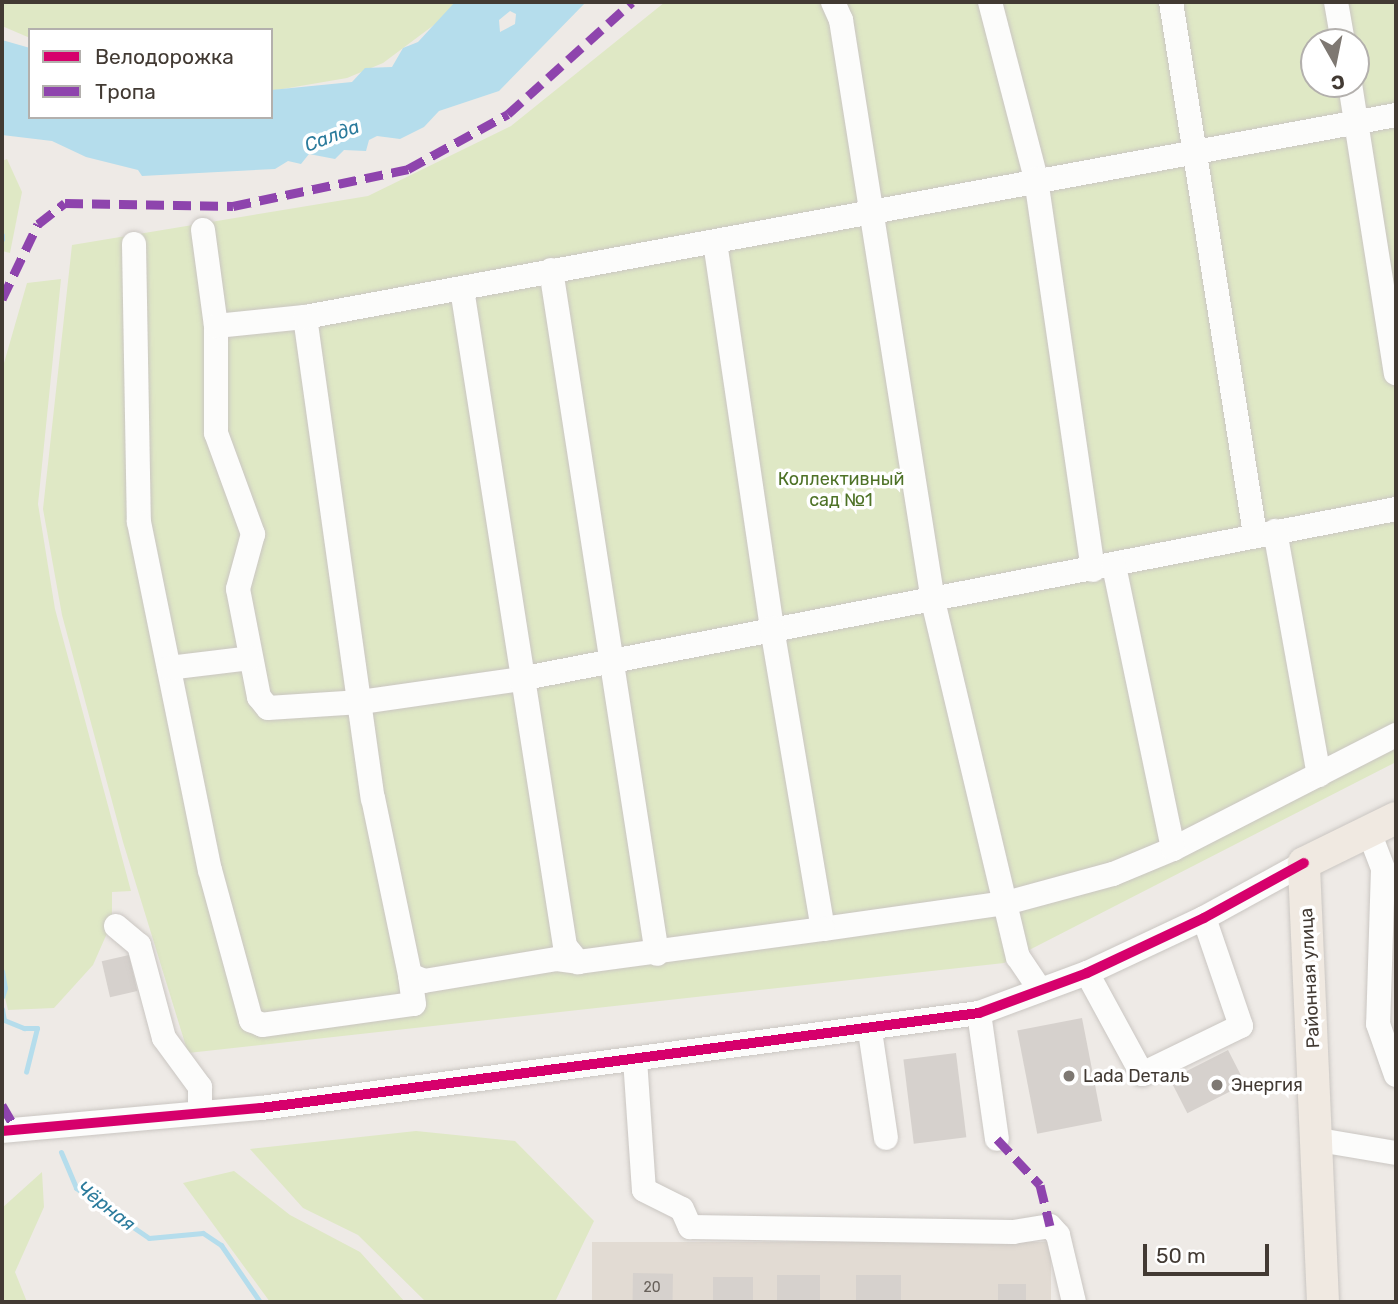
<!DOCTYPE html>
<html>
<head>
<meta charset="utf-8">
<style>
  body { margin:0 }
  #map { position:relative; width:1398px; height:1304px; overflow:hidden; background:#eeeae6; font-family:Rubik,sans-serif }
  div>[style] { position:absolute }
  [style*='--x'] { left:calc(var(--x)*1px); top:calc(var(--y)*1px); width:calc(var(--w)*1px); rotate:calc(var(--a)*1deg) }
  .residential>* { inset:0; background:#e2dbd3; transform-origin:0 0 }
  .green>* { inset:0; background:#dfe8c5 }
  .water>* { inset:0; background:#b5ddec }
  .stream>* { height:5px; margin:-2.5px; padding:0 2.5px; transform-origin:2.5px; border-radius:2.5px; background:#b5ddec }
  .building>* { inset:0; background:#d6d1cd; transform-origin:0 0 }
  .roads { filter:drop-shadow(0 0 2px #cac6c2) drop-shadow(0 0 2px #cac6c2) }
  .minor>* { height:24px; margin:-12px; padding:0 12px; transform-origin:12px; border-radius:12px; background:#fcfcfb }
  .major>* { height:32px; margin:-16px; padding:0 16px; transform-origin:16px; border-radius:16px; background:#f0e9e1 }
  .quiet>* { height:9px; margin-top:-4.5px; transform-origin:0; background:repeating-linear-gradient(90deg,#8e44ad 0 18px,transparent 0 27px) }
  .cycleway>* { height:10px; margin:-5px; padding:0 5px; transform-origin:5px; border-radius:5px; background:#d6006c }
  .dots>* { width:19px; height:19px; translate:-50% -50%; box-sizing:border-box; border:4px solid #fff; border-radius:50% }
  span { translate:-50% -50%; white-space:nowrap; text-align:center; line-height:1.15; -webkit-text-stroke:7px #fff; paint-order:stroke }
  .number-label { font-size:14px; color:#68615b }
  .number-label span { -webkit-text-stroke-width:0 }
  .park-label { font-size:18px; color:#4e7227 }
  .street-label { font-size:18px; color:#423a33 }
  .poi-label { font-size:18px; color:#423a33 }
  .left { translate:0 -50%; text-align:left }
  .water-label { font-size:19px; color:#2b7b9c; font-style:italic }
  .frame { position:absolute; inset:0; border:4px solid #423a33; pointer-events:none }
  .legend { position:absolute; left:28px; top:28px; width:245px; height:91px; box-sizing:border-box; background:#fff; border:2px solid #b3b0ad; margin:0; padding:9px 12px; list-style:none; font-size:21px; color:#423a33 }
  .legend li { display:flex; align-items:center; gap:14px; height:35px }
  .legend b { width:35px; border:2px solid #b3b0ad }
  .north { position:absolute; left:1300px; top:28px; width:70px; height:70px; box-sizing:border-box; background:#fff; border:2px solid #b3b0ad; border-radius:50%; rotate:171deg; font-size:19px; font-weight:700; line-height:28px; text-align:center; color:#423a33 }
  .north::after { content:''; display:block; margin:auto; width:24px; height:32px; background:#7e7872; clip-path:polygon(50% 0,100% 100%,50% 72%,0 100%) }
  .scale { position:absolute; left:1143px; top:1244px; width:126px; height:32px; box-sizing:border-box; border:4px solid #423a33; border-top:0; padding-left:9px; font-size:21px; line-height:24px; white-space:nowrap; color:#423a33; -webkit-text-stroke:5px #fff; paint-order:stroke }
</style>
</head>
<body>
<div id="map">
  <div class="residential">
    <div style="left:592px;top:1242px;width:459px;height:62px"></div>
  </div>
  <div class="green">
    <div style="clip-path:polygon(2px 2px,455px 2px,442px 19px,383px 63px,347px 78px,271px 91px,271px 30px,30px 30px,30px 38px,2px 26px)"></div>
    <div style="clip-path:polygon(evenodd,665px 2px,1396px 2px,1396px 762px,1004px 963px,188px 1053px,123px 842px,62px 615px,43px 509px,72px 245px,368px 196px,511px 126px,665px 2px,1314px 42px,1356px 42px,1356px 84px,1314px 84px,1314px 42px)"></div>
    <div style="clip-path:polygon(7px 159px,22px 192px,10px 253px,2px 251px,2px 161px)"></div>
    <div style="clip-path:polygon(61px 279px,38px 504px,55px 609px,131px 891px,112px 892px,112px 922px,93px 965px,54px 1008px,8px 1010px,2px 986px,2px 370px,27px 283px)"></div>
    <div style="clip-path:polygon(416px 1131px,515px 1141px,594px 1221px,555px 1302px,426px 1302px,358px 1235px,303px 1208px,250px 1149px)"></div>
    <div style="clip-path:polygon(234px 1171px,290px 1215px,360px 1252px,405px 1302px,270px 1302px,183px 1183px)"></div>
    <div style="clip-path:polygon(42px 1172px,44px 1207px,15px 1272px,27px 1302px,2px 1302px,2px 1208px)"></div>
  </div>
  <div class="water">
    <div style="clip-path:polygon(evenodd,455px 2px,586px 2px,499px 91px,439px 111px,424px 127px,400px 139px,377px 136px,369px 140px,366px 151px,344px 150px,335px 159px,309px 154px,301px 164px,288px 161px,275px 169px,142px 176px,138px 170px,86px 157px,52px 141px,2px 135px,2px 40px,30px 48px,30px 117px,271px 117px,271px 90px,352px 82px,365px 68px,392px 67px,403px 48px,418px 42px,455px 2px,510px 11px,516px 14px,515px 24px,500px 32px,499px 20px,510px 11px)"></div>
  </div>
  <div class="stream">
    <div style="--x:2;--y:235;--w:4;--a:90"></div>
    <div style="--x:2;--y:971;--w:17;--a:80"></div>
    <div style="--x:5;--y:988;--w:9;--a:108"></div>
    <div style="--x:2;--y:1009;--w:11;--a:80"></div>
    <div style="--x:4;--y:1020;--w:22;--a:22"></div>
    <div style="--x:24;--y:1028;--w:13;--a:0"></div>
    <div style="--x:37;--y:1028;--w:45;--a:104"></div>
    <div style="--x:61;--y:1152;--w:39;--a:67"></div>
    <div style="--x:76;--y:1188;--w:88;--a:34.4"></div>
    <div style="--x:149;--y:1238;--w:54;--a:-5.3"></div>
    <div style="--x:203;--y:1233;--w:22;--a:34"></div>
    <div style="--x:221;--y:1245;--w:69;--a:55.6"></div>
  </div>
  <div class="building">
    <div style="left:129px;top:955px;width:37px;height:28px;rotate:77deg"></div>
    <div style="left:1082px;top:1018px;width:105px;height:66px;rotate:79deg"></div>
    <div style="left:1228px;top:1050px;width:38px;height:65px;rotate:63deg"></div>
    <div style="left:956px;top:1053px;width:85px;height:53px;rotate:83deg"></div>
    <div style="left:633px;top:1273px;width:40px;height:29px;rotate:1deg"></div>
    <div style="left:820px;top:1275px;width:27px;height:43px;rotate:90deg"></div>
    <div style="left:856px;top:1275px;width:45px;height:27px"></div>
    <div style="left:713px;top:1277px;width:40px;height:24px"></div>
    <div style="left:998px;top:1284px;width:28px;height:18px"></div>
  </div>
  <div class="roads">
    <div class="minor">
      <div style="--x:833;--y:2;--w:20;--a:66"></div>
      <div style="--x:841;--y:20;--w:588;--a:81"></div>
      <div style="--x:933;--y:601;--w:366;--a:76.6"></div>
      <div style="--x:1018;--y:957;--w:40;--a:56"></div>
      <div style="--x:990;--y:2;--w:183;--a:75.4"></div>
      <div style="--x:1036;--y:179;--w:395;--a:81.7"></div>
      <div style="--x:1171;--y:2;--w:539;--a:81.03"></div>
      <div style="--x:1336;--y:2;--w:41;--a:80.1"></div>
      <div style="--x:1350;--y:84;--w:293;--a:81"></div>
      <div style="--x:203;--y:230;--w:97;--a:82.3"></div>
      <div style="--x:216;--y:326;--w:107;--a:90"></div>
      <div style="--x:216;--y:433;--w:108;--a:69.9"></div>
      <div style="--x:253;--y:534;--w:57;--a:105.3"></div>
      <div style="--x:238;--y:589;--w:110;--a:79"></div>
      <div style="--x:259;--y:697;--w:14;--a:51"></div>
      <div style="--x:268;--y:708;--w:93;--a:-3.7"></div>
      <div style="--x:361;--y:702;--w:161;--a:-8.2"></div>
      <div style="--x:520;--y:679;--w:892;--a:-10.98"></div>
      <div style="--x:715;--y:242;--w:390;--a:81.6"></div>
      <div style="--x:772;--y:628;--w:305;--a:80.4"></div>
      <div style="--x:823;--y:929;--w:185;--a:-8.1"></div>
      <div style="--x:1006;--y:903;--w:111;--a:-15.2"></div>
      <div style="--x:1113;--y:874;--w:65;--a:-22.6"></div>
      <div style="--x:1173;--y:849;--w:250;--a:-27.1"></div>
      <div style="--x:134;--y:244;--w:278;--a:89"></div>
      <div style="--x:139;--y:522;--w:355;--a:78.5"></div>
      <div style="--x:210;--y:870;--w:156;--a:74.7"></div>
      <div style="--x:251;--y:1020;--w:12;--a:24"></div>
      <div style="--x:262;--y:1025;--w:153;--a:-7.9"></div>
      <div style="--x:414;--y:1004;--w:29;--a:-98"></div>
      <div style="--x:551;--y:270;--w:692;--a:81.19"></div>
      <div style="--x:462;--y:289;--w:665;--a:81.09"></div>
      <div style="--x:565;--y:946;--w:21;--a:51"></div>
      <div style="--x:578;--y:962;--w:247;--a:-7.7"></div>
      <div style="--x:305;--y:317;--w:486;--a:82"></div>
      <div style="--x:373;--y:798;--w:181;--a:78.2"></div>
      <div style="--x:410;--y:975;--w:15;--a:23"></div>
      <div style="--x:424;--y:981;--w:135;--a:-9.4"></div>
      <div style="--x:557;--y:959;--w:21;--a:8"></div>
      <div style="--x:216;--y:326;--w:89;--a:-5.8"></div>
      <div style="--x:305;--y:317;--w:1110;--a:-10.49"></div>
      <div style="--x:1275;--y:531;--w:248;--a:79.8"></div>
      <div style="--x:1114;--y:566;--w:289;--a:78.2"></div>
      <div style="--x:169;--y:668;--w:82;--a:-7"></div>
      <div style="--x:1369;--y:832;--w:40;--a:69"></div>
      <div style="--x:1383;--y:869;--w:155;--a:91.8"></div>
      <div style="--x:1378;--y:1024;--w:54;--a:70.6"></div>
      <div style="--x:116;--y:926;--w:30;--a:40"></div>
      <div style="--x:139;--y:945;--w:96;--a:75"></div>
      <div style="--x:164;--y:1038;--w:61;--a:53.7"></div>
      <div style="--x:200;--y:1087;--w:26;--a:90"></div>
      <div style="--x:1087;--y:973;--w:115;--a:61.4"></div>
      <div style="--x:1142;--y:1074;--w:110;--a:-25.9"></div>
      <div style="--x:1241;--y:1026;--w:114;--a:-108.9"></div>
      <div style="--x:979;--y:1013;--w:127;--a:81.9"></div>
      <div style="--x:870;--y:1031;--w:108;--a:81.5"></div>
      <div style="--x:635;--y:1059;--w:131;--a:86.1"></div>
      <div style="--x:644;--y:1190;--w:42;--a:26.6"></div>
      <div style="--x:682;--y:1209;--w:20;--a:66"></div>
      <div style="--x:690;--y:1227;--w:323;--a:0.9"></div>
      <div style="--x:1013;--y:1232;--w:37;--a:-9"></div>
      <div style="--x:1050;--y:1226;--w:12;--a:48"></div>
      <div style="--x:1058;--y:1235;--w:69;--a:76.6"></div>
      <div style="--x:2;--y:1131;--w:260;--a:-5.1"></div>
      <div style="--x:261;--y:1108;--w:724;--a:-7.54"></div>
      <div style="--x:979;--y:1013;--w:115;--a:-20.3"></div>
      <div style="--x:1087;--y:973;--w:129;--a:-25.2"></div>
      <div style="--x:1204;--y:918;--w:114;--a:-28.8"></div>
      <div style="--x:1319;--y:1140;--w:78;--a:9.6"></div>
    </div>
    <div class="major">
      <div style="--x:1323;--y:1302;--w:439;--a:-92.5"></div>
      <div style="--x:1304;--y:863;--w:102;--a:-26.1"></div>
    </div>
  </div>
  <div class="quiet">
    <div style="--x:2;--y:299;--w:83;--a:-64.4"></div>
    <div style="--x:38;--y:224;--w:34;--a:-38"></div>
    <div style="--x:65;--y:203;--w:168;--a:1"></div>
    <div style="--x:233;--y:206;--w:179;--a:-11.9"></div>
    <div style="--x:408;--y:169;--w:114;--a:-28.8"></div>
    <div style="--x:508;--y:114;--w:167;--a:-42.1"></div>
    <div style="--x:2;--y:1105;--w:28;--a:60"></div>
    <div style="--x:997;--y:1139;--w:63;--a:46.9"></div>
    <div style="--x:1040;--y:1185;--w:42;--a:76.3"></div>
  </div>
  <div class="cycleway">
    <div style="--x:2;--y:1131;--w:260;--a:-5.1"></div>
    <div style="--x:261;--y:1108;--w:724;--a:-7.54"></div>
    <div style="--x:979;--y:1013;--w:115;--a:-20.3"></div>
    <div style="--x:1087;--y:973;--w:129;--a:-25.2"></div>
    <div style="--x:1204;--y:918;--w:114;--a:-28.8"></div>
  </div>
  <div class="dots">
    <div style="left:1069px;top:1076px;background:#7e7872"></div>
    <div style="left:1217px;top:1085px;background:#7e7872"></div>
  </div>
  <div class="number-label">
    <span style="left:652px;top:1288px">20</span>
  </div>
  <div class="park-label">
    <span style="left:841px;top:490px">Коллективный<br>сад №1</span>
  </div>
  <div class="street-label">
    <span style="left:1310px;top:978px;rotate:-93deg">Районная улица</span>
  </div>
  <div class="poi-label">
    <span class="left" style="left:1083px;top:1076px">Lada Dеталь</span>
    <span class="left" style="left:1231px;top:1085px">Энергия</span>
  </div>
  <div class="water-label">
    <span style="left:332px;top:136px;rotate:-21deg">Салда</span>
    <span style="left:106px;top:1206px;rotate:38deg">Чёрная</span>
  </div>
  <div class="frame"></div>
  <ul class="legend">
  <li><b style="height:9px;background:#d6006c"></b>Велодорожка</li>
  <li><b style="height:9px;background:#8e44ad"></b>Тропа</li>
  </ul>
  <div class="north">С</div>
  <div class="scale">50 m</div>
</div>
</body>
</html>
